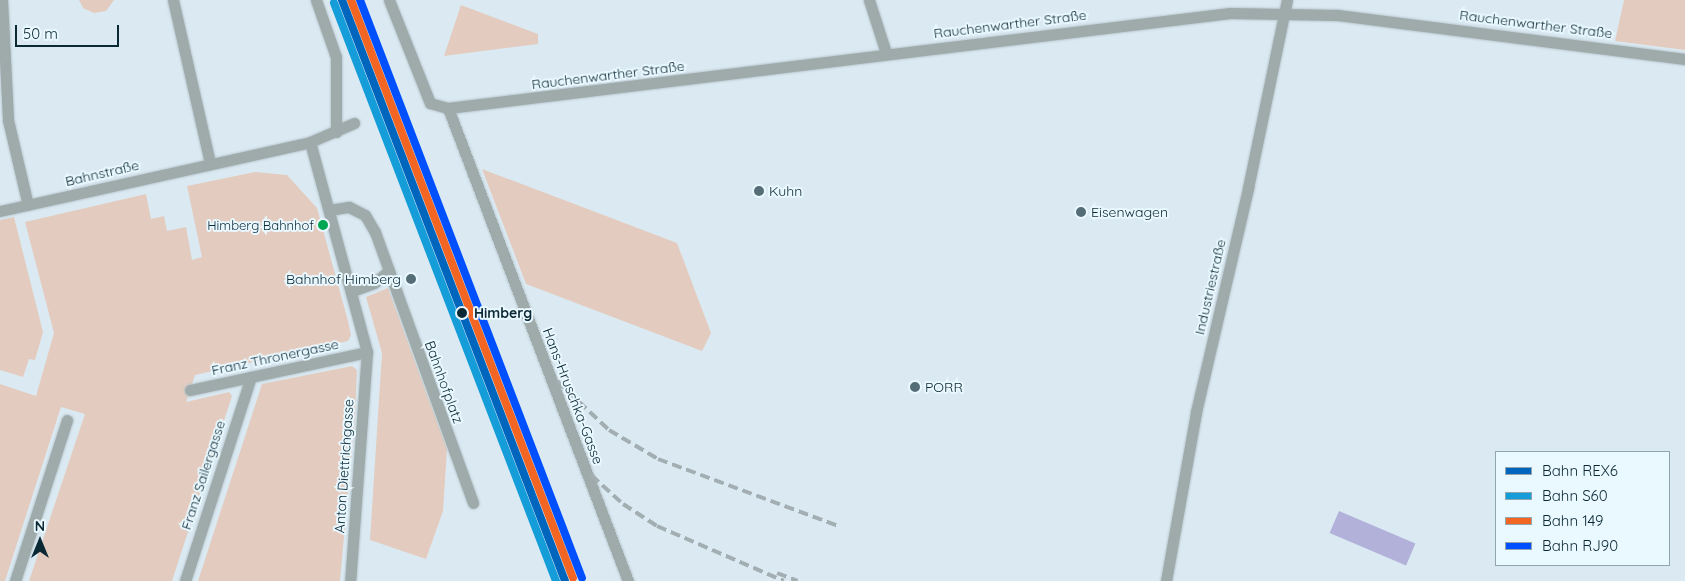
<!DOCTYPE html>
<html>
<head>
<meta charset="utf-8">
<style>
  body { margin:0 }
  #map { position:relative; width:1685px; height:581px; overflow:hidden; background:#dbeaf2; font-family:Quicksand,sans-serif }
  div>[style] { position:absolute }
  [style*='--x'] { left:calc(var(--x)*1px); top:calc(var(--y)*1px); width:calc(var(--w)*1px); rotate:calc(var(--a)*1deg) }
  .green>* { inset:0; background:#e3ccbf }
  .water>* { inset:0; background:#b1b1da; transform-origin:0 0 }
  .roads { filter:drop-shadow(0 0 1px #b7c6ce) drop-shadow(0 0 1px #b7c6ce) }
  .street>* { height:11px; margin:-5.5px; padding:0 5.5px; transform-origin:5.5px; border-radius:5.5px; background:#9faaaa }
  .rail>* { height:4px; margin-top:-2px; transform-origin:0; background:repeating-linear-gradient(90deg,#a2aeb2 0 10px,transparent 0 15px) }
  .rail-1>* { height:8px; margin:-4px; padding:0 4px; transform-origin:4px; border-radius:4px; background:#0065bd }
  .rail-2>* { height:8px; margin:-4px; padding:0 4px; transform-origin:4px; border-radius:4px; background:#159dd9 }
  .rail-3>* { height:8px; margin:-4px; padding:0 4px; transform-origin:4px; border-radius:4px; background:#f26522 }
  .rail-4>* { height:8px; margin:-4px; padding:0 4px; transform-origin:4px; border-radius:4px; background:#0050ff }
  .dots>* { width:14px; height:14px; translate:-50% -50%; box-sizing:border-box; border:2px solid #eaf8ff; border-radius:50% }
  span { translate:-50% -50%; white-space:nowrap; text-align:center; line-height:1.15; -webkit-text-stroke:4px #eaf8ff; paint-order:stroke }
  .bus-label { font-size:13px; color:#0b2935 }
  .right { translate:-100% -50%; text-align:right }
  .street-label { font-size:14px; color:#0b2935 }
  .poi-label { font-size:14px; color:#0b2935 }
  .left { translate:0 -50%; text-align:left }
  .stop-label { font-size:14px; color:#0b2935; font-weight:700 }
  .legend { position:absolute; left:1495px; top:451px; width:175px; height:115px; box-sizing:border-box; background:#eaf8ff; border:1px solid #91a5ae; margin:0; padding:6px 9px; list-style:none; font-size:15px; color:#0b2935 }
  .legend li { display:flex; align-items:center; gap:10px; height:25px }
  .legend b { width:25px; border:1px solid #91a5ae }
  .north { position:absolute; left:15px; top:516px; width:50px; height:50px; -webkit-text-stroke:4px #eaf8ff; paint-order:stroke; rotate:0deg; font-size:14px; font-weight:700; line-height:20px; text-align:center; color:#0b2935 }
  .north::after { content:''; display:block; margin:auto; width:18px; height:22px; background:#0b2935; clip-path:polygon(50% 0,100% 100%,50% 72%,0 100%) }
  .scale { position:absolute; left:15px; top:25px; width:104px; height:22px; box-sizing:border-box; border:2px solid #0b2935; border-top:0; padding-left:6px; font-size:15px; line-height:18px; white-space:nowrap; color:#0b2935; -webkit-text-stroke:4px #eaf8ff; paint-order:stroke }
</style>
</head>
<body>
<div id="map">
  <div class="green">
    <div style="clip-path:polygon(79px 0,114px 0,106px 11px,94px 13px,83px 8px)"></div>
    <div style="clip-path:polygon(1624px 0,1685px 0,1685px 50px,1615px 41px)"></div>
    <div style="clip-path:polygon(461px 5px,538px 34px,538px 44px,444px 56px)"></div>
    <div style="clip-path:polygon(482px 169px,677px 243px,711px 333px,702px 351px,526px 284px)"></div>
    <div style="clip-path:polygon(255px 172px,287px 175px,317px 208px,348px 321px,351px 335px,348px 341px,195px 375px,186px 402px,229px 392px,232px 396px,172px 581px,29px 581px,85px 414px,61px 407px,5px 581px,0 581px,0 384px,36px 396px,54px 333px,25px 222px,146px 194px,151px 219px,164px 216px,167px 231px,186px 227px,192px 260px,202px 257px,187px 186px)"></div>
    <div style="clip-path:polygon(14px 217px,43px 332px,35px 360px,29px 359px,23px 377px,0 370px,0 220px)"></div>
    <div style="clip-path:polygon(388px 288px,447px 449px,443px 511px,426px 559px,370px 540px,382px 353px,366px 297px)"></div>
    <div style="clip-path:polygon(352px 366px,357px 370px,355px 416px,340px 581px,198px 581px,262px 384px)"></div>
  </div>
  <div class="water">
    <div style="left:1339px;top:511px;width:83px;height:24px;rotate:23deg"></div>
  </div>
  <div class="roads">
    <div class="street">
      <div style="--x:2;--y:0;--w:120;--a:87.1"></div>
      <div style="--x:8;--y:120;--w:87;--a:76.8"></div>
      <div style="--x:173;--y:0;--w:167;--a:77.2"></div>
      <div style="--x:316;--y:0;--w:60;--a:70.7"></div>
      <div style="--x:336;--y:57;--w:75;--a:90"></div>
      <div style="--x:389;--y:0;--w:111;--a:68.3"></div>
      <div style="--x:430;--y:103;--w:19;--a:16"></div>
      <div style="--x:448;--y:108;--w:788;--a:-6.93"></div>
      <div style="--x:1230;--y:13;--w:107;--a:1.1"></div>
      <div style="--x:1337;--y:15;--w:351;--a:7.2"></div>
      <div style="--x:869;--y:0;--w:56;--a:72.2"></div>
      <div style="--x:448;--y:108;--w:506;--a:69.17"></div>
      <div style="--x:310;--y:142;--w:218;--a:74.8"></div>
      <div style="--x:367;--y:352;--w:230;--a:94.2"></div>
      <div style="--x:329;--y:210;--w:20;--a:-9"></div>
      <div style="--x:349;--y:207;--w:18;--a:27"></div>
      <div style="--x:365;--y:215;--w:20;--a:60"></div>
      <div style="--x:375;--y:232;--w:288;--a:70.1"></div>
      <div style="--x:0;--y:211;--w:318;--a:-12.5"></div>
      <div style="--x:310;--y:142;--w:48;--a:-23.4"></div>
      <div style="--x:352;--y:291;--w:23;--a:-20"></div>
      <div style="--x:374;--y:283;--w:19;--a:-39"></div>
      <div style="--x:190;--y:390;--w:181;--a:-12.1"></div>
      <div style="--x:15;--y:581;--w:169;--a:-72.1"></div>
      <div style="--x:185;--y:581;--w:214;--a:-72.1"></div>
      <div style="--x:1166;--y:581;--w:172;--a:-79.9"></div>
      <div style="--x:1196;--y:412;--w:230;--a:-76.9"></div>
      <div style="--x:1248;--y:188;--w:192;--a:-78.3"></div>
    </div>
  </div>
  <div class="rail">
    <div style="--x:557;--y:381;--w:71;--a:43.3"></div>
    <div style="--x:609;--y:430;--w:57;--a:30.6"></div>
    <div style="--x:658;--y:459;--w:195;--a:20.4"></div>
    <div style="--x:591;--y:475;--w:43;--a:42.2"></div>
    <div style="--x:623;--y:504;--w:40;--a:32.9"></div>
    <div style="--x:657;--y:526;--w:138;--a:23.4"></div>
    <div style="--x:777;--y:573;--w:22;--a:21"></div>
  </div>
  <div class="rail-1">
    <div style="--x:342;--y:0;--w:622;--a:69"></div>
  </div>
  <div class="rail-2">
    <div style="--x:334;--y:3;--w:619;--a:68.99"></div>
  </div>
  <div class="rail-3">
    <div style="--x:351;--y:0;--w:619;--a:68.99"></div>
  </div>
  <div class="rail-4">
    <div style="--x:360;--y:0;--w:619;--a:68.99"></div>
  </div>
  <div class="dots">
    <div style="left:759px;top:191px;background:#546d77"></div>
    <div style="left:1081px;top:212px;background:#546d77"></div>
    <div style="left:323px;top:225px;background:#00a651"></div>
    <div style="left:411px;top:279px;background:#546d77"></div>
    <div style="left:462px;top:313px;background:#0b2935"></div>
    <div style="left:915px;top:387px;background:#546d77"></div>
  </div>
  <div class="bus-label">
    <span class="right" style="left:314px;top:225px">Himberg Bahnhof</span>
  </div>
  <div class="street-label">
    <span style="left:1010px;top:24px;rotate:-7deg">Rauchenwarther Straße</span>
    <span style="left:1536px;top:24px;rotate:7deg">Rauchenwarther Straße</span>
    <span style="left:608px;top:75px;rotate:-7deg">Rauchenwarther Straße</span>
    <span style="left:102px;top:173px;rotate:-13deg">Bahnstraße</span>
    <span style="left:1210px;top:287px;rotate:-77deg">Industriestraße</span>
    <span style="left:275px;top:357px;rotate:-12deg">Franz Thronergasse</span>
    <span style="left:444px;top:382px;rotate:70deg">Bahnhofplatz</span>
    <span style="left:573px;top:396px;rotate:69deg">Hans-Hruschka-Gasse</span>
    <span style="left:344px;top:466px;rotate:-86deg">Anton Diettrichgasse</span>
    <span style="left:203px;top:475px;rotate:-72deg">Franz Sailergasse</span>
  </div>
  <div class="poi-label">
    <span class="left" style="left:769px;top:191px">Kuhn</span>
    <span class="left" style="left:1091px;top:212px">Eisenwagen</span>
    <span class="right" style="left:401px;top:279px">Bahnhof Himberg</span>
    <span class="left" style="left:925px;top:387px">PORR</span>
  </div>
  <div class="stop-label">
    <span class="left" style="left:474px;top:313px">Himberg</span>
  </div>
  <ul class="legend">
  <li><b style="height:6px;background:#0065bd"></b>Bahn REX6</li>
  <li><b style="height:6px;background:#159dd9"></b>Bahn S60</li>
  <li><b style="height:6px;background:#f26522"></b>Bahn 149</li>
  <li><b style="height:6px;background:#0050ff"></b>Bahn RJ90</li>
  </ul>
  <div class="north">N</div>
  <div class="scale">50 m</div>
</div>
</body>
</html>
